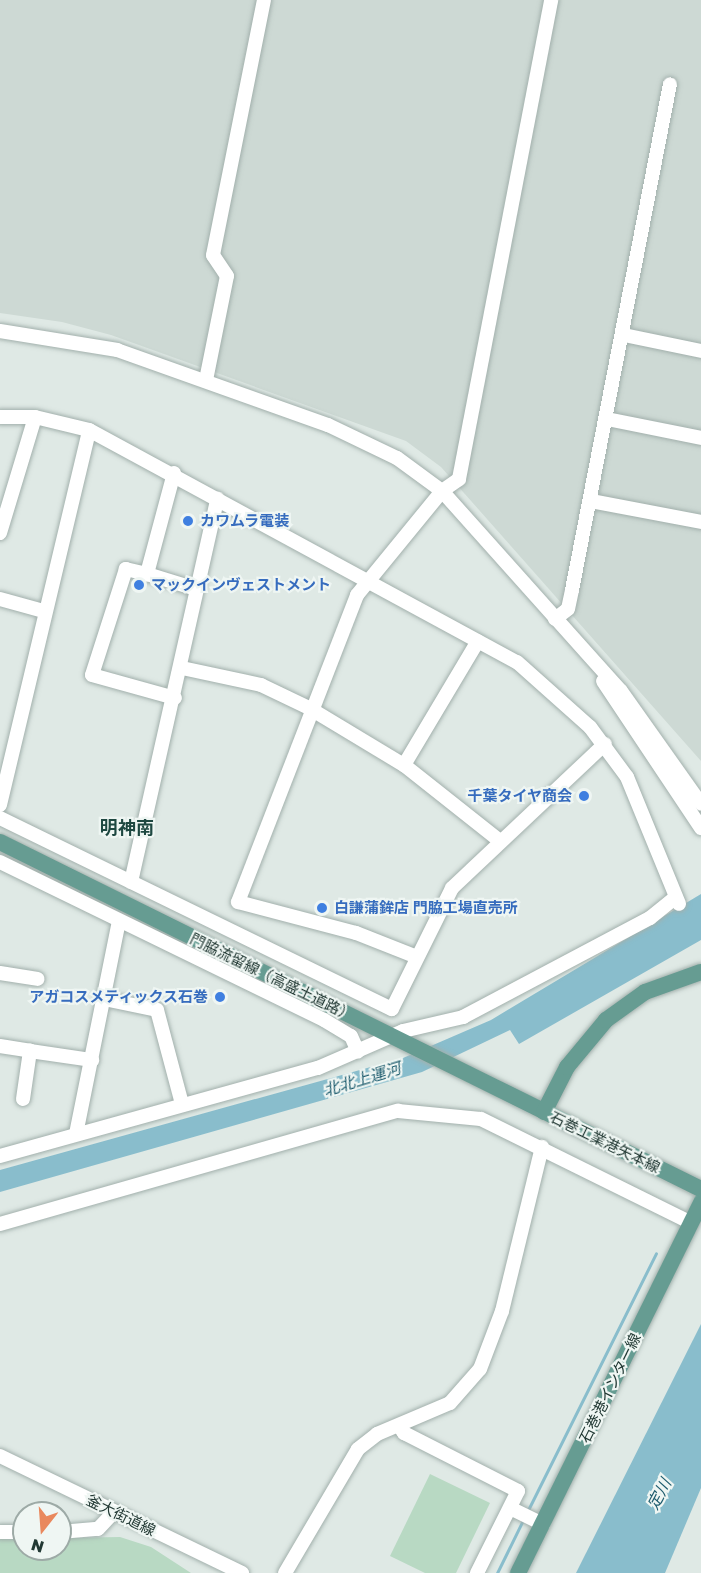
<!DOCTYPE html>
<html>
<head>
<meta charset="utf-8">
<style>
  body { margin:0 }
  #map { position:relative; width:701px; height:1573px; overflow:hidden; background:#dfe9e5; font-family:"Golos Text","Noto Sans JP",sans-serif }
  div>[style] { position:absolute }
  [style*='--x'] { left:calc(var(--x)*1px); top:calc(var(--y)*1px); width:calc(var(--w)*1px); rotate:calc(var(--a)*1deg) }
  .built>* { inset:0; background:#cdd9d4 }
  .green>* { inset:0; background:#b8d9c3 }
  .water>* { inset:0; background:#89bdcc }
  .stream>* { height:3px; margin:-1.5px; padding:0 1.5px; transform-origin:1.5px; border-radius:1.5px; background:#89bdcc }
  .roads { filter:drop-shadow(0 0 2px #a2b0ac) drop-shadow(0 0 2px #a2b0ac) }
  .minor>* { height:14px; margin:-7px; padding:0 7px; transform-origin:7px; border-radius:7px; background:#fff }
  .major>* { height:16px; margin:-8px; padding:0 8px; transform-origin:8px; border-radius:8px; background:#669c92 }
  .dots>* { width:16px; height:16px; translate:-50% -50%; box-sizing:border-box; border:3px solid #eff6f3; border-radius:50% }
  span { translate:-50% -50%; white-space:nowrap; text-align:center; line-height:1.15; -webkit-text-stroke:4.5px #eff6f3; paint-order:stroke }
  .shop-label { font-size:15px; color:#366cbe; font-weight:700 }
  .left { translate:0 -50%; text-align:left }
  .right { translate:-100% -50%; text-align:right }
  .street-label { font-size:15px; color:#213833 }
  .water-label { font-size:16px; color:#1f5d6f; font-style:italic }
  .quarter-label { font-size:18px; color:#1e4841; font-weight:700 }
  .north { position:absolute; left:12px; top:1501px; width:60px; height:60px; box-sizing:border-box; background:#eff6f3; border:2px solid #9daaa6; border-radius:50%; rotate:197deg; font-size:16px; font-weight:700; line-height:24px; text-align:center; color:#213833 }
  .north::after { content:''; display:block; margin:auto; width:21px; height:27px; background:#e9885d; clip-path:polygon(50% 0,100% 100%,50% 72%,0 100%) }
</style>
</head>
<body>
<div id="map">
  <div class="built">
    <div style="clip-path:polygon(0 0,701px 0,701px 761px,441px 467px,406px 441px,111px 335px,62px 322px,0 313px)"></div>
  </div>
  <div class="green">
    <div style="clip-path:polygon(430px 1474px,490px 1503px,456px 1573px,425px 1573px,390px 1556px)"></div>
    <div style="clip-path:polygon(120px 1537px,151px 1547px,191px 1573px,0 1573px,0 1538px,24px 1538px,24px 1549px,60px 1549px,60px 1538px)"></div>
  </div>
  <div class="water">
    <div style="clip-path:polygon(701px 894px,701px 940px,519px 1044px,510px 1030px,422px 1072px,0 1192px,0 1170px,403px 1058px,491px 1020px)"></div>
    <div style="clip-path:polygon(701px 1324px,701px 1488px,665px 1573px,576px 1573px)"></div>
  </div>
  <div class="stream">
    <div style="--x:527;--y:1512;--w:289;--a:-63.5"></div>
    <div style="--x:497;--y:1573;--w:61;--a:-63.9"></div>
  </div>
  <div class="roads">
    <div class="minor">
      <div style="--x:0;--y:331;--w:119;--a:9.2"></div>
      <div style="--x:117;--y:350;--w:224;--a:19.6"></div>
      <div style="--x:328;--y:425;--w:76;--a:25.6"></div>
      <div style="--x:397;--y:458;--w:56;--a:36.3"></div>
      <div style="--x:442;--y:491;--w:268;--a:48.2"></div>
      <div style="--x:621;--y:691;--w:138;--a:54.7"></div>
      <div style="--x:624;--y:335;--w:79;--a:11.7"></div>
      <div style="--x:206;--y:380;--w:106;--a:-78.6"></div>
      <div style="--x:227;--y:276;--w:25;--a:-124"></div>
      <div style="--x:213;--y:255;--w:260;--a:-78.7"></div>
      <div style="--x:0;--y:417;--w:35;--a:0"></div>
      <div style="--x:35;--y:417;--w:56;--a:13.5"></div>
      <div style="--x:89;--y:430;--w:487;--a:28.5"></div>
      <div style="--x:517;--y:662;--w:98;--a:41.7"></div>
      <div style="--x:590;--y:727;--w:62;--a:53.5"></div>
      <div style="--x:627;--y:777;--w:137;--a:67.7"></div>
      <div style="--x:607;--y:419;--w:96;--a:11.4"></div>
      <div style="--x:174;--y:473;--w:105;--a:105"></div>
      <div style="--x:147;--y:574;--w:22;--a:-167"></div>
      <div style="--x:126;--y:569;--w:111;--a:107.8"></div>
      <div style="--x:92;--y:675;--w:86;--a:15.5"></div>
      <div style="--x:591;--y:501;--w:112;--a:10.8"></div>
      <div style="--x:0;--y:533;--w:121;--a:-73.2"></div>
      <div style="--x:147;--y:574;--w:51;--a:17"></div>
      <div style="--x:0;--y:599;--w:46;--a:15.3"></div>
      <div style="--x:555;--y:619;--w:16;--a:-38"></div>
      <div style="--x:568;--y:609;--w:19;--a:-78"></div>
      <div style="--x:572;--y:590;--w:515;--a:-79.04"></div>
      <div style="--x:182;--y:668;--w:81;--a:12.1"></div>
      <div style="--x:261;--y:685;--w:55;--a:25.6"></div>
      <div style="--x:311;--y:709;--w:109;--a:31.1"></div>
      <div style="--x:404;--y:765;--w:122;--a:38.4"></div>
      <div style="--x:603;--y:681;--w:177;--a:56.3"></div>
      <div style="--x:404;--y:765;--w:144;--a:-59.2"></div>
      <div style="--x:0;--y:805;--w:385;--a:-76.6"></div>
      <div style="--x:0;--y:818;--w:436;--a:26"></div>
      <div style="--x:392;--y:1009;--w:135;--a:-63.6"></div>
      <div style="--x:452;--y:888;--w:210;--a:-43.3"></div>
      <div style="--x:0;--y:862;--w:360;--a:26"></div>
      <div style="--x:324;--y:1020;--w:31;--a:31"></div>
      <div style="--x:351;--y:1036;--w:17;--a:66"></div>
      <div style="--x:131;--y:882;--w:393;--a:-77.3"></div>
      <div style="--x:417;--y:957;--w:66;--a:-158.5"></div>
      <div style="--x:356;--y:933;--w:122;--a:-165.3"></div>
      <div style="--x:238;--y:902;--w:329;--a:-68.8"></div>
      <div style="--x:357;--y:595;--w:134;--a:-50.7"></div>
      <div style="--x:442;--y:491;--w:21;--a:-35"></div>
      <div style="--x:459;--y:479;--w:488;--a:-79.1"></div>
      <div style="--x:0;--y:973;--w:38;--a:9"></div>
      <div style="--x:104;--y:999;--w:54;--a:11.7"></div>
      <div style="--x:157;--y:1010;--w:97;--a:75.1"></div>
      <div style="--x:0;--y:1046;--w:30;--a:9"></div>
      <div style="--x:23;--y:1099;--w:49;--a:-81.7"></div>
      <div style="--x:30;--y:1051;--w:63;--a:8.3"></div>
      <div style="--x:76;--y:1134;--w:217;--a:-78.6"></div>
      <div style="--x:0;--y:1156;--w:330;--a:-15.5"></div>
      <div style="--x:318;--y:1068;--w:93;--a:-23.5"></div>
      <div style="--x:403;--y:1031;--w:62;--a:-13.1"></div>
      <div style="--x:463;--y:1017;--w:212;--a:-27.9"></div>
      <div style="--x:650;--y:918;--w:33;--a:-39"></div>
      <div style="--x:0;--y:1224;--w:414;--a:-15.9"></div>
      <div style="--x:398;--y:1111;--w:83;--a:5.5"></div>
      <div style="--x:481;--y:1119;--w:234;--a:26.3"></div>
      <div style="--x:399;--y:1426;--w:9;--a:54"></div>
      <div style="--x:404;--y:1433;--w:128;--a:27"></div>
      <div style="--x:518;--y:1491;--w:92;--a:116.6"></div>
      <div style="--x:0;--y:1456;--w:269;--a:25.8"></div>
      <div style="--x:510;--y:1508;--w:37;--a:26"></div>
      <div style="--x:0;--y:1532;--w:24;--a:0"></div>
      <div style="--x:60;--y:1532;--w:38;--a:-5"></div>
      <div style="--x:98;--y:1529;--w:23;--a:-47"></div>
      <div style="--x:285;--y:1573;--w:144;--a:-59.5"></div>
      <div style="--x:358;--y:1449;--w:24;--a:-38"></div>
      <div style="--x:377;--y:1434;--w:79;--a:-23"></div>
      <div style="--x:450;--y:1403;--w:45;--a:-48.6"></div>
      <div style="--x:480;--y:1369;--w:62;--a:-69.2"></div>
      <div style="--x:502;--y:1311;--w:169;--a:-76.3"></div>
    </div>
    <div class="major">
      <div style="--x:0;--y:842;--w:782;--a:26.34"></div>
      <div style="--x:544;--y:1112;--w:51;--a:-62.9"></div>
      <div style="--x:567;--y:1067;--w:61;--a:-50.3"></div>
      <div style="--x:606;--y:1020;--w:48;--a:-35.7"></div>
      <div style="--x:645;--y:992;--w:59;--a:-19.7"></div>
      <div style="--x:518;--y:1573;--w:414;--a:-63.7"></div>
    </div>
  </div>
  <div class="dots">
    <div style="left:188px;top:521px;background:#3f7fe0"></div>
    <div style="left:139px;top:585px;background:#3f7fe0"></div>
    <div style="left:584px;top:796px;background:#3f7fe0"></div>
    <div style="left:322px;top:908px;background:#3f7fe0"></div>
    <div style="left:220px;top:997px;background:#3f7fe0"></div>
  </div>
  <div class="shop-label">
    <span class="left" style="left:200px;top:521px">カワムラ電装</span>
    <span class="left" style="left:151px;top:585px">マックインヴェストメント</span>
    <span class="right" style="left:572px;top:796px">千葉タイヤ商会</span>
    <span class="left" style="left:334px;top:908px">白謙蒲鉾店 門脇工場直売所</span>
    <span class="right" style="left:208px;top:997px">アガコスメティックス石巻</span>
  </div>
  <div class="street-label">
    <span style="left:272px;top:977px;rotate:26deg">門脇流留線（高盛土道路）</span>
    <span style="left:605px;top:1142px;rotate:26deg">石巻工業港矢本線</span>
    <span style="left:610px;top:1388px;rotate:-64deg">石巻港インター線</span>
    <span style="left:121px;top:1515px;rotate:26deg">釜大街道線</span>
  </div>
  <div class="water-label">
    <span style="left:362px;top:1079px;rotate:-17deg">北北上運河</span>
    <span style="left:659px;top:1494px;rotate:-62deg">定川</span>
  </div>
  <div class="quarter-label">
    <span style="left:127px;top:827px">明神南</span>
  </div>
  <div class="north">N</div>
</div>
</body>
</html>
